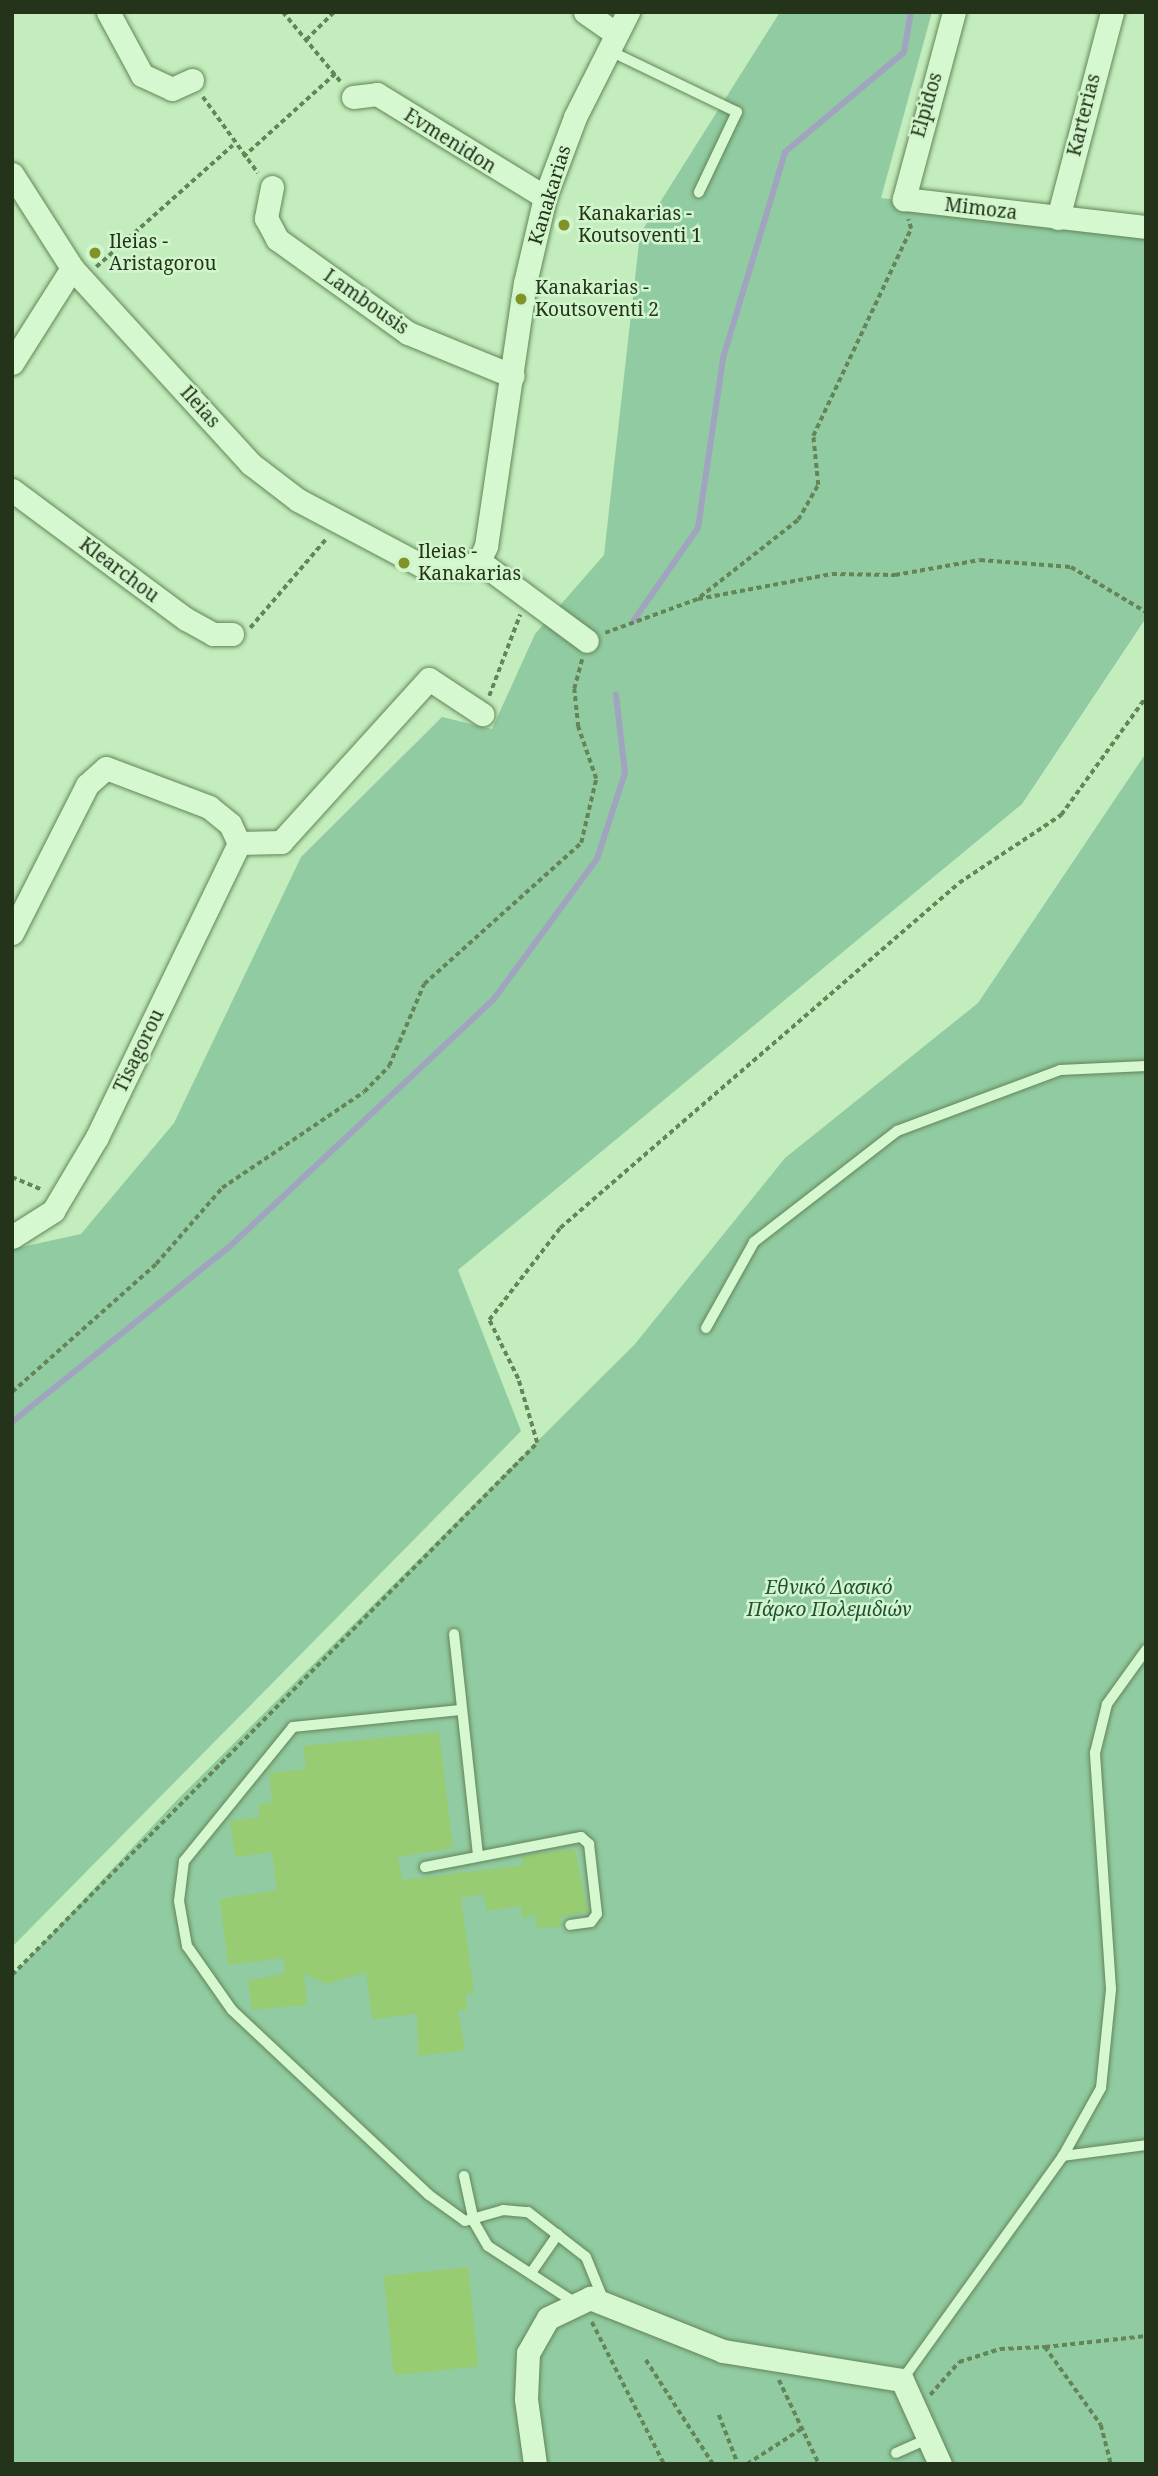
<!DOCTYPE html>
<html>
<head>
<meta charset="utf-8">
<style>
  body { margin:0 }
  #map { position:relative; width:1158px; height:2476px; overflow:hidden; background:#c3edbd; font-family:"Noto Serif",serif }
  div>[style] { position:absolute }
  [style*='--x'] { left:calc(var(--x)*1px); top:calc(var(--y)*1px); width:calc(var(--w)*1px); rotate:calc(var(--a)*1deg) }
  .green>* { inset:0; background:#91cba2 }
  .stream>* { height:6px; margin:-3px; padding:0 3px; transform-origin:3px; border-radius:3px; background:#a1a4be }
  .building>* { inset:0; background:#97cc73; transform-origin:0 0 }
  .path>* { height:3.5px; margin-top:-1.75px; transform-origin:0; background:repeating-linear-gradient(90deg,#648556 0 5px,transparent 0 8.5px) }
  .roads { filter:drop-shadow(0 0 2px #648556) drop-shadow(0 0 2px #648556) }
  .service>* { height:10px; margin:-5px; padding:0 5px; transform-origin:5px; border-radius:5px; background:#d5f8d0 }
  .minor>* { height:23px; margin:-11.5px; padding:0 11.5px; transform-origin:11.5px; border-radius:11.5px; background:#d5f8d0 }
  .dots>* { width:19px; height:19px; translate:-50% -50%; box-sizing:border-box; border:4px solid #d1f5cc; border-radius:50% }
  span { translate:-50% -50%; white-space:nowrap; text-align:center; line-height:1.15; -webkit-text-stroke:5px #d1f5cc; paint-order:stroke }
  .street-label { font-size:19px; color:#24341b }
  .poi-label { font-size:19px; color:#24341b }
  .left { translate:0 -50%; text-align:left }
  .park-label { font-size:19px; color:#225036; font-style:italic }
  .frame { position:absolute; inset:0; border:14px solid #24341b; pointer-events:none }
</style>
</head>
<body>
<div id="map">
  <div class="green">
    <div style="clip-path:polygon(780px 12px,932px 12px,881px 198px,1146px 230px,1146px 618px,1022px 804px,458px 1270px,521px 1431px,12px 1947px,12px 1249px,81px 1234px,174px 1123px,301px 857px,442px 717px,492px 729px,535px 634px,604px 555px,640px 234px)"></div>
    <div style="clip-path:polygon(1146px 753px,1146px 2464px,12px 2464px,12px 1976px,177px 1800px,635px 1344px,785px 1158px,978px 1003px)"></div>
  </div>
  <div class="stream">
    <div style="--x:634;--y:620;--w:112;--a:-55.2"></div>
    <div style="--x:698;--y:528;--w:172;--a:-81.6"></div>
    <div style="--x:723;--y:358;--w:215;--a:-73.2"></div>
    <div style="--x:785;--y:152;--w:155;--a:-40"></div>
    <div style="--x:904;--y:52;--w:41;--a:-80.1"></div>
    <div style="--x:12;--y:1422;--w:277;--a:-38.9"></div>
    <div style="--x:228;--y:1248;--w:364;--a:-43.1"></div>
    <div style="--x:494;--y:999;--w:174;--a:-53.7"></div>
    <div style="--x:597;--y:859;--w:90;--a:-72"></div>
    <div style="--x:625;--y:773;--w:79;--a:-96.6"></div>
  </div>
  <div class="building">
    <div style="clip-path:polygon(439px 1732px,453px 1848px,398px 1857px,402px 1880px,524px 1865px,521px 1856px,575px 1849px,588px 1912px,560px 1917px,562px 1927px,537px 1928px,536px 1914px,523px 1918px,521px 1906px,487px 1911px,483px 1894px,461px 1898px,474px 1993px,466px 1994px,467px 2010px,458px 2010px,465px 2050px,418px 2056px,417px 2014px,372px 2019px,366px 1972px,327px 1984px,304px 1974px,307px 2005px,252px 2010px,248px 1981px,285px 1973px,283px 1958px,228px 1965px,220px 1899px,277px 1890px,272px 1852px,235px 1857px,230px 1821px,260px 1817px,258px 1805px,272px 1802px,269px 1773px,306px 1769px,303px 1746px)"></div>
    <div style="left:468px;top:2267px;width:100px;height:85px;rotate:84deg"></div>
  </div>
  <div class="path">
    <div style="--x:283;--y:12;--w:91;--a:50.4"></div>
    <div style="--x:306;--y:40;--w:40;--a:-45"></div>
    <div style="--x:203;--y:97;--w:94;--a:54.1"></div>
    <div style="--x:243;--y:157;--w:124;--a:-42.1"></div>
    <div style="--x:96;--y:267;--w:183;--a:-41.7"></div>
    <div style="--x:700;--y:597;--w:125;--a:-38.2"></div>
    <div style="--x:798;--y:520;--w:40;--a:-60.3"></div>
    <div style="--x:818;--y:485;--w:49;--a:-95.8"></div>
    <div style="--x:813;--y:436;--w:229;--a:-64.7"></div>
    <div style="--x:911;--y:229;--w:10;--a:-107"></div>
    <div style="--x:250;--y:628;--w:117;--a:-49.5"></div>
    <div style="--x:605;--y:633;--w:99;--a:-20.1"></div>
    <div style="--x:698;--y:599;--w:136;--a:-10.6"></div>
    <div style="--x:832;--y:574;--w:63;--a:0.9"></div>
    <div style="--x:895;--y:575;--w:86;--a:-10"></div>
    <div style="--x:980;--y:560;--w:91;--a:4.4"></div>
    <div style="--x:1071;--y:567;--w:87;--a:31"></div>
    <div style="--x:489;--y:696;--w:87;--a:-69.1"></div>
    <div style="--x:12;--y:1177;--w:33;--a:23"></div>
    <div style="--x:12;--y:1392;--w:193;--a:-41.6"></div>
    <div style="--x:156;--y:1264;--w:101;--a:-49"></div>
    <div style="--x:222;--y:1188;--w:171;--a:-34.1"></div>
    <div style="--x:364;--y:1092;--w:36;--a:-46"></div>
    <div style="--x:389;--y:1066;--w:89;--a:-66.9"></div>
    <div style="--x:424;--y:984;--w:211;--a:-41.9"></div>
    <div style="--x:581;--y:843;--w:66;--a:-76.8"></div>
    <div style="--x:596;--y:779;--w:55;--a:-109.1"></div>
    <div style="--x:578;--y:727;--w:38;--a:-96"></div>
    <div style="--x:574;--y:689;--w:31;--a:-75"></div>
    <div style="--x:12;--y:1975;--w:747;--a:-45.38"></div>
    <div style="--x:537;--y:1443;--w:67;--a:-106.5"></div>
    <div style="--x:518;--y:1379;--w:66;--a:-116.2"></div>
    <div style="--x:489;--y:1320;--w:116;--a:-52.3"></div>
    <div style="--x:560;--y:1228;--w:527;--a:-40.85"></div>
    <div style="--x:959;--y:883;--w:123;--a:-33.7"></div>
    <div style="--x:1061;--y:815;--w:145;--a:-54.2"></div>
    <div style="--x:592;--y:2322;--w:159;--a:63.1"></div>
    <div style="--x:1045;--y:2347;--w:102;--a:-6.2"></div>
    <div style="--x:646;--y:2360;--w:124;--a:57.2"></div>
    <div style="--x:779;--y:2380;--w:93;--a:64.5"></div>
    <div style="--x:930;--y:2395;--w:44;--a:-48.7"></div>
    <div style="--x:959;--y:2362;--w:43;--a:-17.6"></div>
    <div style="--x:1000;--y:2349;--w:45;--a:-2.5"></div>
    <div style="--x:1045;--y:2347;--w:96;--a:54.3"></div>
    <div style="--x:1101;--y:2425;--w:40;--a:75.6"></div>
    <div style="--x:719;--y:2415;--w:53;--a:68.8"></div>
    <div style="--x:747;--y:2464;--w:64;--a:-32.9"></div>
  </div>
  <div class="roads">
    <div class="service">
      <div style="--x:608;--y:50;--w:143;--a:25.7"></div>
      <div style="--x:737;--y:112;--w:89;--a:115.4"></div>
      <div style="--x:706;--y:1328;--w:98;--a:-60.8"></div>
      <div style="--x:754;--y:1242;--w:181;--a:-37.8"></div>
      <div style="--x:897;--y:1131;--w:174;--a:-20.5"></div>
      <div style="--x:1060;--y:1070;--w:86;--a:-2.7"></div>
      <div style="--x:454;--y:1634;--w:223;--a:83.8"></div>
      <div style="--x:460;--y:1710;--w:168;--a:174.2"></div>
      <div style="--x:293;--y:1727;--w:173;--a:129.1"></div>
      <div style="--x:184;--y:1861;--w:40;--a:97.1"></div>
      <div style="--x:179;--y:1901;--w:46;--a:79.9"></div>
      <div style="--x:187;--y:1946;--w:78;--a:54.9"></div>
      <div style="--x:232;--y:2010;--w:270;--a:43.2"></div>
      <div style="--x:429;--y:2195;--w:44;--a:35.8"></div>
      <div style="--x:465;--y:2221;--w:40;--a:-16"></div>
      <div style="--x:503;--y:2210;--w:25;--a:5"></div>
      <div style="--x:528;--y:2212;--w:73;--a:37.8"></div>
      <div style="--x:586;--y:2257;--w:45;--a:68"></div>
      <div style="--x:425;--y:1867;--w:159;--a:-10.9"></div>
      <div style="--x:581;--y:1837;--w:11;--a:41"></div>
      <div style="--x:589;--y:1844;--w:70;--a:83.5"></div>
      <div style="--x:597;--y:1914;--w:10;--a:127"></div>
      <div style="--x:591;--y:1922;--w:21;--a:172"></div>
      <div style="--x:1063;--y:2156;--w:84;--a:-7.5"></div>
      <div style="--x:464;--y:2176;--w:47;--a:77.7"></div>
      <div style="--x:474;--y:2222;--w:28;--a:60"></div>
      <div style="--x:488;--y:2246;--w:103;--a:33.1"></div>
      <div style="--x:531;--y:2273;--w:47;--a:-55.3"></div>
      <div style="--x:902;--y:2380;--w:276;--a:-54.3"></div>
      <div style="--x:1063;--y:2156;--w:78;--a:-60.8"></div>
      <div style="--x:1101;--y:2088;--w:100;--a:-84.2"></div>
      <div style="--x:1111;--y:1989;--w:237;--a:-93.9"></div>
      <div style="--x:1095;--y:1753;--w:50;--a:-76.2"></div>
      <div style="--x:1107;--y:1704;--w:67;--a:-54.2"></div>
      <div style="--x:896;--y:2453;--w:35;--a:-24"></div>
    </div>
    <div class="minor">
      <div style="--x:108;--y:12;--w:72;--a:61.6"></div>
      <div style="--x:142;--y:75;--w:33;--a:25"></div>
      <div style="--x:172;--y:89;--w:22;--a:-24"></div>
      <div style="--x:585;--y:12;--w:38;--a:35"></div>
      <div style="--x:954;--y:12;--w:194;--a:105"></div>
      <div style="--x:904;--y:199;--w:244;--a:6.6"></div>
      <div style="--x:353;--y:97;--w:24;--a:-7"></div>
      <div style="--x:377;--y:94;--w:197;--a:31.5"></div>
      <div style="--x:12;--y:174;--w:112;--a:57.4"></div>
      <div style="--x:72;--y:268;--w:265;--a:47.6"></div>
      <div style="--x:251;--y:464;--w:59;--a:37.5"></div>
      <div style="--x:298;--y:500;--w:139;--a:27.9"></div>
      <div style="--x:421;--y:565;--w:46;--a:2.5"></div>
      <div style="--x:467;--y:567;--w:13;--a:-27"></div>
      <div style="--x:479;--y:561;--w:17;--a:-65"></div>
      <div style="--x:486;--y:546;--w:266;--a:-81.6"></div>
      <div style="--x:525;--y:283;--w:88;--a:-76.9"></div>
      <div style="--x:545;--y:197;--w:85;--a:-69.4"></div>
      <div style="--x:575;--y:117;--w:118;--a:-63.2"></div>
      <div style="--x:272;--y:187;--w:32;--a:101"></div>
      <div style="--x:266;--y:218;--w:24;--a:62"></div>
      <div style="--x:277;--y:239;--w:161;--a:35.7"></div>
      <div style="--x:408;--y:333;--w:113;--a:22.3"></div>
      <div style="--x:1058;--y:218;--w:213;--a:-75.3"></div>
      <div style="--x:12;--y:363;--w:112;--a:-57.7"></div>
      <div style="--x:12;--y:490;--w:217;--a:36.6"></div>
      <div style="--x:186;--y:619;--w:31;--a:29"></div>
      <div style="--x:213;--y:634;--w:19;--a:0"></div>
      <div style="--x:479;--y:561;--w:134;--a:36.5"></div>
      <div style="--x:239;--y:843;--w:42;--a:-1.4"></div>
      <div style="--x:281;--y:842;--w:220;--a:-47.8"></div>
      <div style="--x:429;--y:679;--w:64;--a:33.4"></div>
      <div style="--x:12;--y:933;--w:166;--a:-63.1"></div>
      <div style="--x:87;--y:785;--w:25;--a:-42"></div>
      <div style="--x:106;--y:768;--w:110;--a:20.7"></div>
      <div style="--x:209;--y:807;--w:27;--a:39"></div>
      <div style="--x:230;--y:824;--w:21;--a:65"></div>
      <div style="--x:12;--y:1237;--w:49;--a:-32.4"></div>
      <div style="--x:53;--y:1211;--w:86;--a:-59.3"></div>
      <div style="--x:97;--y:1137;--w:326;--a:-64.2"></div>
      <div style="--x:535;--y:2464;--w:66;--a:-97.9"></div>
      <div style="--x:526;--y:2399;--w:46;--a:-87.5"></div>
      <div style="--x:528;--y:2353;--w:40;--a:-60.3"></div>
      <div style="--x:548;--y:2318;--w:47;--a:-25.5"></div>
      <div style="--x:590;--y:2298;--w:143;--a:21.7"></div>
      <div style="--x:723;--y:2351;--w:181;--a:9.2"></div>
      <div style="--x:902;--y:2380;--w:92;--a:65.7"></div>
    </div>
  </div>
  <div class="dots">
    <div style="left:564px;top:225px;background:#819327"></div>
    <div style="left:95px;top:253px;background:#819327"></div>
    <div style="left:521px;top:299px;background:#819327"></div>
    <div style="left:404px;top:563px;background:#819327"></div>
  </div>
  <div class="street-label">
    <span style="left:927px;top:105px;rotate:-74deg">Elpidos</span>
    <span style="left:1084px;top:115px;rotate:-76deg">Karterias</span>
    <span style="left:450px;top:141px;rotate:32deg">Evmenidon</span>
    <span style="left:550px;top:195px;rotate:-73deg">Kanakarias</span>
    <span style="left:981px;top:209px;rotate:7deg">Mimoza</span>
    <span style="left:366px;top:302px;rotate:35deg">Lambousis</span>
    <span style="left:200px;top:407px;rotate:48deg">Ileias</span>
    <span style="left:119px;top:570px;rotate:37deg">Klearchou</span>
    <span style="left:139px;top:1051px;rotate:-64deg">Tisagorou</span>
  </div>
  <div class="poi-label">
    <span class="left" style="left:578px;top:225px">Kanakarias -<br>Koutsoventi 1</span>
    <span class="left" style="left:109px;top:253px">Ileias -<br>Aristagorou</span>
    <span class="left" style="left:535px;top:299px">Kanakarias -<br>Koutsoventi 2</span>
    <span class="left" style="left:418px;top:563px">Ileias -<br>Kanakarias</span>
  </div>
  <div class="park-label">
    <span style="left:829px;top:1599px">Εθνικό Δασικό<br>Πάρκο Πολεμιδιών</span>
  </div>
  <div class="frame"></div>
</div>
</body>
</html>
